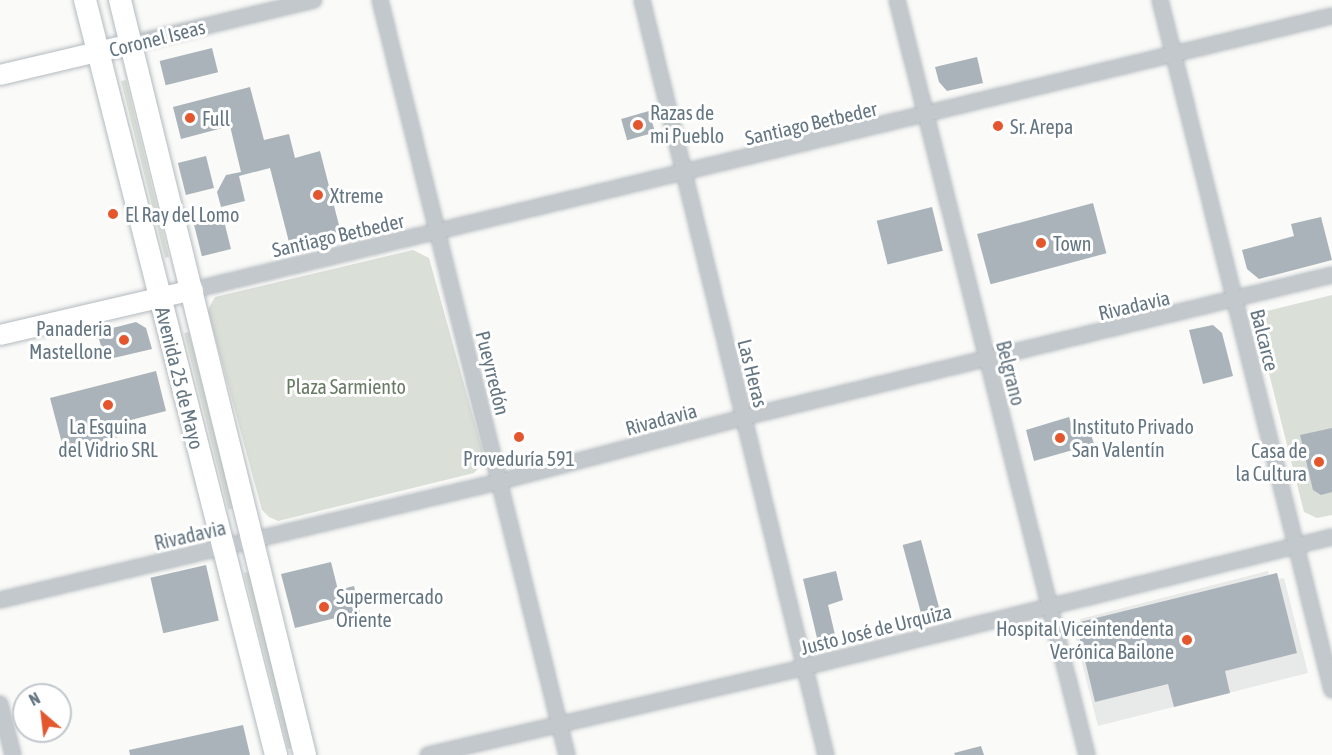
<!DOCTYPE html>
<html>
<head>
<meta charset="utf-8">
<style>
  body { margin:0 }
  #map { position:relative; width:1332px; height:755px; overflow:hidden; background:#fafaf8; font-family:"Asap Condensed",sans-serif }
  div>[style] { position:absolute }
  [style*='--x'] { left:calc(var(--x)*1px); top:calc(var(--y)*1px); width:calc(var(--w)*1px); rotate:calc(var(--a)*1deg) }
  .built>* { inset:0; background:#e8e9e9 }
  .green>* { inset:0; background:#dadfd7; transform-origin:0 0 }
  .building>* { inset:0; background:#aab3b9; transform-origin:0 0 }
  .roads { filter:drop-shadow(0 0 2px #b3babf) drop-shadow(0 0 2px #b3babf) }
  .street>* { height:14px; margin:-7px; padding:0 7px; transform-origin:7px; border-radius:7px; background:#c3c8cc }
  .secondary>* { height:20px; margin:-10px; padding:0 10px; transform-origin:10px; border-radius:10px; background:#fff }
  .primary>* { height:22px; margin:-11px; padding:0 11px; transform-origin:11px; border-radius:11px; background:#fff }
  .dots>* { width:16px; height:16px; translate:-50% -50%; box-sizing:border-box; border:3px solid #fff; border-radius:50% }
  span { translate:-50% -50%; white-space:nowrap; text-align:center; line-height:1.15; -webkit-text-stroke:6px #fff; paint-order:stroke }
  .street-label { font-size:20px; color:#657683 }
  .poi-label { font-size:20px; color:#657683 }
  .left { translate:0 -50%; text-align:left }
  .right { translate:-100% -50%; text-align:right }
  .park-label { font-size:20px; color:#687a64 }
  .north { position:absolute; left:12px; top:683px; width:60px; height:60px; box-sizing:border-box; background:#fff; border:2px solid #c1c8cd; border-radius:50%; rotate:332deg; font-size:16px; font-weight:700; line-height:24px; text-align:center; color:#657683 }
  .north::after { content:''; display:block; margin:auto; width:21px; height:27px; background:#e4572e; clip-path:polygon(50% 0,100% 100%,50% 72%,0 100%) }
</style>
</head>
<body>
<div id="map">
  <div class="built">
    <div style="clip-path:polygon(1268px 571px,1269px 575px,1277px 573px,1279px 579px,1284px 578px,1308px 673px,1098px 726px,1073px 628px,1077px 627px,1076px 623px,1081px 622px,1080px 619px)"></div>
  </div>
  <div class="green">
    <div style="clip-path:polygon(126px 80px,169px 257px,165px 258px,121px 81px)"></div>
    <div style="clip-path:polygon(413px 250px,429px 258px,484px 456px,482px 464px,474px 473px,278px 521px,269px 517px,262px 510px,208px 311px,211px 304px,215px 297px)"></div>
    <div style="clip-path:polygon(1332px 295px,1332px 515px,1317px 518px,1304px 512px,1256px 322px,1267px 311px)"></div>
    <div style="left:189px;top:332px;width:182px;height:5px;rotate:76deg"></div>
    <div style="clip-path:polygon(249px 572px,292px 748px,288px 749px,244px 573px)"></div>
  </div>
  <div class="building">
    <div style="left:212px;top:48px;width:25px;height:54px;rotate:76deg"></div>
    <div style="clip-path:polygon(977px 57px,983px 83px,947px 91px,939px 82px,935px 67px)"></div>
    <div style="clip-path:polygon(250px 87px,264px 140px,289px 134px,295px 158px,320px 151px,341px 233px,290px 246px,270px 168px,239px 176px,245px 201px,221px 207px,217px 192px,226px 175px,241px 172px,230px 126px,181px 139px,173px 107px)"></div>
    <div style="left:649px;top:111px;width:22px;height:29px;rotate:74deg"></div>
    <div style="left:206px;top:156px;width:33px;height:29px;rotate:76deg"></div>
    <div style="left:1093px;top:203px;width:52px;height:120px;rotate:75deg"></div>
    <div style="left:932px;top:207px;width:45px;height:57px;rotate:76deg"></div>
    <div style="left:223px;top:217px;width:33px;height:30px;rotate:76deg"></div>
    <div style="clip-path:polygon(1321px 217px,1332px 260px,1259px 279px,1247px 269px,1242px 250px,1294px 236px,1291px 224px)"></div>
    <div style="clip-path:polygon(136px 322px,146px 328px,152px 349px,105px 360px,97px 332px)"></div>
    <div style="clip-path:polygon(1213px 325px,1222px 333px,1233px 376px,1203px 384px,1189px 330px)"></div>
    <div style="clip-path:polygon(156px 371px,166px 411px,115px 424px,118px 437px,64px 451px,50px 398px)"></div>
    <div style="clip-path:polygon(1069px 417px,1074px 433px,1089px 428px,1094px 444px,1034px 461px,1026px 430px)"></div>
    <div style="clip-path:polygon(1332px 428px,1332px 492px,1321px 495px,1313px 490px,1300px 435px)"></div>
    <div style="left:921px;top:540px;width:76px;height:19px;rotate:75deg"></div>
    <div style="clip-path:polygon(331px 562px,338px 590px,354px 586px,360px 612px,295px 628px,281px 574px)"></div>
    <div style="left:206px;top:565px;width:57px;height:57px;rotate:77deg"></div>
    <div style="clip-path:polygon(836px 571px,843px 600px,828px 605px,836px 639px,826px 642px,817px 638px,803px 579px)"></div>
    <div style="clip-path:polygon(1277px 573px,1297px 653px,1225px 671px,1230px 693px,1174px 707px,1168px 684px,1095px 702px,1076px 623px)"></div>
    <div style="clip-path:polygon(243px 725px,250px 755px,130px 755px,129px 750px)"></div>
    <div style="clip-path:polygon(981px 746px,984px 755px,955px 755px,954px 753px)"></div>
  </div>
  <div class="roads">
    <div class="street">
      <div style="--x:380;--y:0;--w:778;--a:76.09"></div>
      <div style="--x:642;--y:0;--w:777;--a:76.3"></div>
      <div style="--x:897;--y:0;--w:779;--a:75.87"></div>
      <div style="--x:1160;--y:0;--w:711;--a:76"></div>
      <div style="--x:131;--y:44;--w:188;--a:-13.5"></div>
      <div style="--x:193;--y:290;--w:1171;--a:-13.53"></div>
      <div style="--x:0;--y:600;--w:512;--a:-13.33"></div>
      <div style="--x:498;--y:482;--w:255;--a:-14.7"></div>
      <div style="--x:745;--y:417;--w:604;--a:-13.6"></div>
      <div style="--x:0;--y:704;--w:53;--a:75.7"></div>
      <div style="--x:428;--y:755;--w:387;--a:-13.1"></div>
      <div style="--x:805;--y:667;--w:543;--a:-13.86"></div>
    </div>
    <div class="secondary">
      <div style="--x:0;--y:75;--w:135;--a:-13.3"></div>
      <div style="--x:0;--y:335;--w:198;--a:-13.1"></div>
    </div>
    <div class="primary">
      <div style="--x:85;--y:0;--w:779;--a:75.8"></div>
      <div style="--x:120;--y:0;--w:777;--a:76.23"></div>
    </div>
  </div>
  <div class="dots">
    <div style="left:190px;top:118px;background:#e4572e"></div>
    <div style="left:638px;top:125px;background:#e4572e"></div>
    <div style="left:998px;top:126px;background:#e4572e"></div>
    <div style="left:318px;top:195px;background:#e4572e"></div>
    <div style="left:113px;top:214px;background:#e4572e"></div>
    <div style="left:1041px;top:243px;background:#e4572e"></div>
    <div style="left:124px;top:340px;background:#e4572e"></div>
    <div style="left:108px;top:405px;background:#e4572e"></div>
    <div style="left:519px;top:437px;background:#e4572e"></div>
    <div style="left:1060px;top:438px;background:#e4572e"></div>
    <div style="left:1319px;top:462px;background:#e4572e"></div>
    <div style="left:324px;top:607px;background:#e4572e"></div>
    <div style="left:1187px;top:640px;background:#e4572e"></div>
  </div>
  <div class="street-label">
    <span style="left:157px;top:38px;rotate:-14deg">Coronel Iseas</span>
    <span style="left:811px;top:123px;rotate:-13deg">Santiago Betbeder</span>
    <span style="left:338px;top:235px;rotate:-13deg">Santiago Betbeder</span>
    <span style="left:1134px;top:305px;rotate:-13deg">Rivadavia</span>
    <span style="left:1265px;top:340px;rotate:76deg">Balcarce</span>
    <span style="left:493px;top:373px;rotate:76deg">Pueyrredón</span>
    <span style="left:753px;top:373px;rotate:76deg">Las Heras</span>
    <span style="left:1011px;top:373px;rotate:76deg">Belgrano</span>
    <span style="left:180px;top:378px;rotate:76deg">Avenida 25 de Mayo</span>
    <span style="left:661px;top:419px;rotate:-15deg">Rivadavia</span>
    <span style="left:190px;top:535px;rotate:-13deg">Rivadavia</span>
    <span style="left:876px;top:629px;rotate:-14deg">Justo José de Urquiza</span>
  </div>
  <div class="poi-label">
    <span class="left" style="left:650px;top:124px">Razas de<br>mi Pueblo</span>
    <span class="left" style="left:202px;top:118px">Full</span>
    <span class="left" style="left:1010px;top:126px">Sr. Arepa</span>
    <span class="left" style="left:330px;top:195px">Xtreme</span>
    <span class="left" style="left:125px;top:214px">El Ray del Lomo</span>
    <span class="left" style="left:1053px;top:243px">Town</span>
    <span class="right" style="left:112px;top:340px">Panaderia<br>Mastellone</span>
    <span style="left:108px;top:438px">La Esquina<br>del Vidrio SRL</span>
    <span class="left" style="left:1072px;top:438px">Instituto Privado<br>San Valentín</span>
    <span class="right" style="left:1307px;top:462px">Casa de<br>la Cultura</span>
    <span style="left:519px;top:458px">Proveduría 591</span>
    <span class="left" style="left:336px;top:608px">Supermercado<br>Oriente</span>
    <span class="right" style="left:1174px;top:640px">Hospital Viceintendenta<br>Verónica Bailone</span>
  </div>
  <div class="park-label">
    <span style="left:346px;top:386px">Plaza Sarmiento</span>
  </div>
  <div class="north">N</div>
</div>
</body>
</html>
